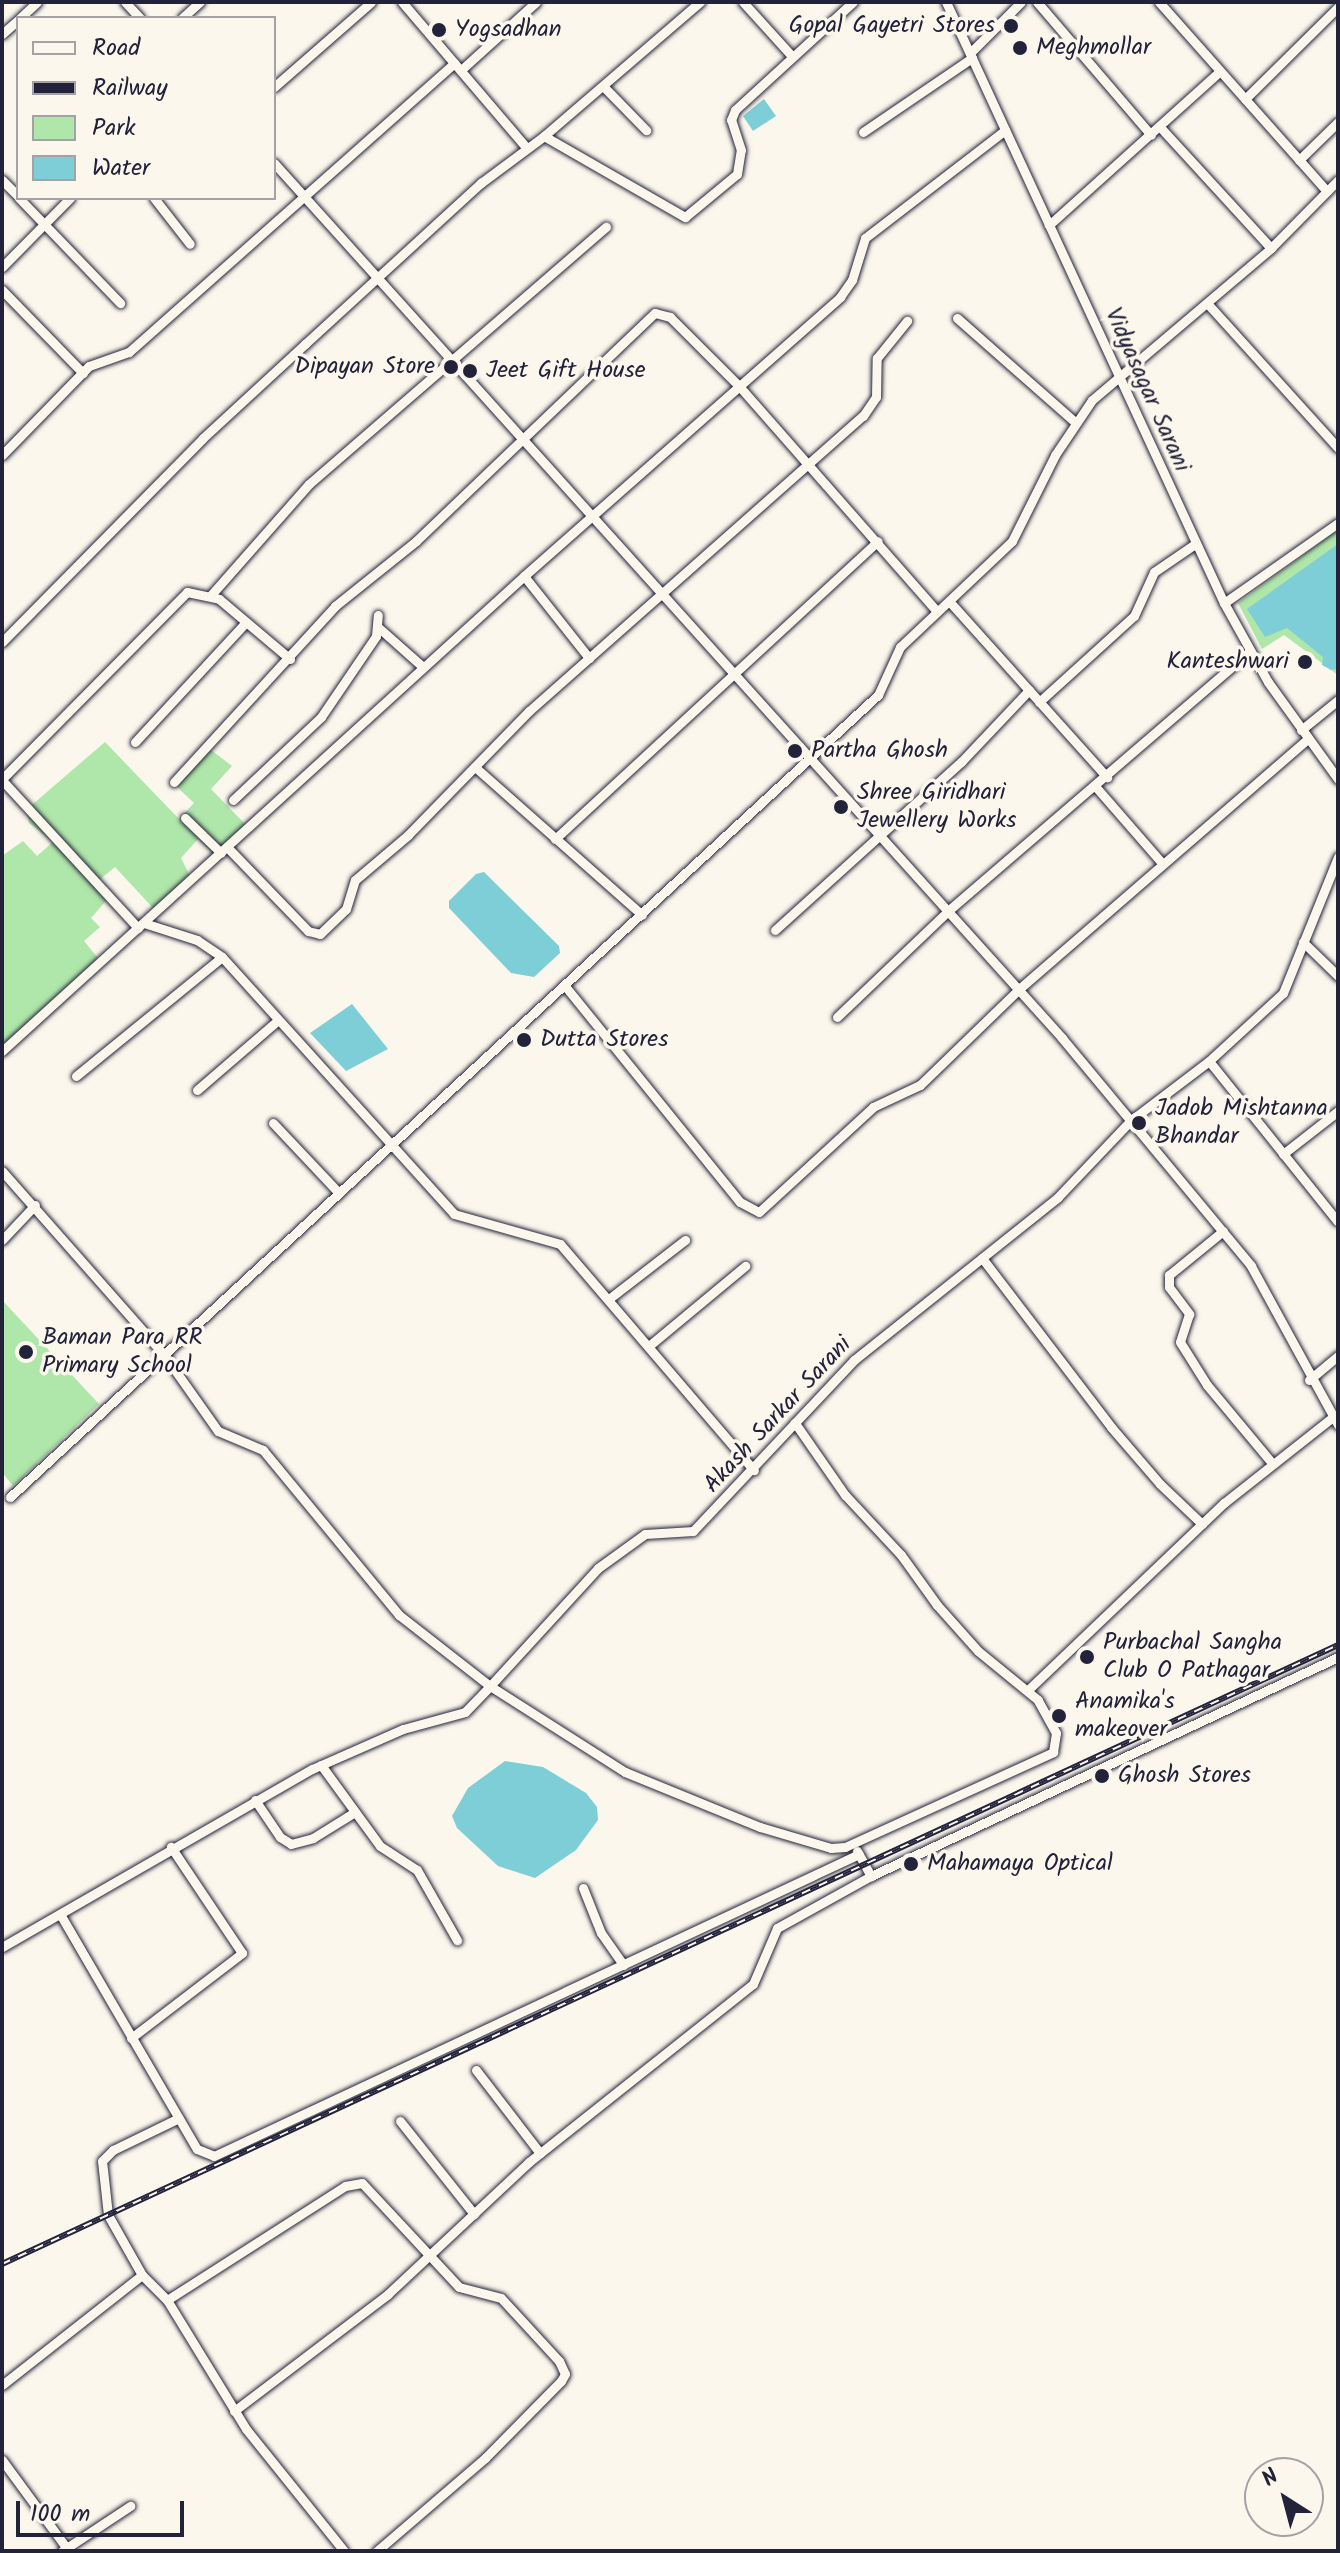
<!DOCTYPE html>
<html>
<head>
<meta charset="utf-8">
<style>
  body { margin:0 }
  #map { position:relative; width:1340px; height:2553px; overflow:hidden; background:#fbf7ec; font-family:Kalam,sans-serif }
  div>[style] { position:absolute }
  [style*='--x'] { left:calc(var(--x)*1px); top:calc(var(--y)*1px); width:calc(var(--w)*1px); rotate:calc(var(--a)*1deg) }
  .green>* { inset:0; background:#afe6a9 }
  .water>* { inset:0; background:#7dced7 }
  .roads { filter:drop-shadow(0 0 2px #22223b) drop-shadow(0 0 2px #22223b) }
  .minor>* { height:9px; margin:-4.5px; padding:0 4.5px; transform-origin:4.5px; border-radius:4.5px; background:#fbf7ec }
  .rail>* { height:6px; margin-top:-3px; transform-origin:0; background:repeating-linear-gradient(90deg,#fbf7ec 0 9px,#22223b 0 18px); box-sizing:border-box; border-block:2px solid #22223b }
  .dots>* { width:22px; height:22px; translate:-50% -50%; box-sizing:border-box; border:4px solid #fbf7ec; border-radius:50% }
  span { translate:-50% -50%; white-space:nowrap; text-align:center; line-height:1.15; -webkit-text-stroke:7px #fbf7ec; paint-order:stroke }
  .poi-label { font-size:24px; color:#22223b }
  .right { translate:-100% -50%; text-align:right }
  .left { translate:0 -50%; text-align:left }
  .street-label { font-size:24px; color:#22223b }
  .frame { position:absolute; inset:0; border:4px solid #22223b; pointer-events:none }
  .legend { position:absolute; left:16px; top:16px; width:260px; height:184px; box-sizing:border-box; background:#fbf7ec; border:2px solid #a4a2a5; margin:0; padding:10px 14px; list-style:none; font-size:24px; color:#22223b }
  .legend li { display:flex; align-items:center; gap:16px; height:40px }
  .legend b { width:40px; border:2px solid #a4a2a5 }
  .north { position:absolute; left:1244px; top:2457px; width:80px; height:80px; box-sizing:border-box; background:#fbf7ec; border:2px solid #a4a2a5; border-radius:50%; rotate:324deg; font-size:22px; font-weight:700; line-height:32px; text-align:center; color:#22223b }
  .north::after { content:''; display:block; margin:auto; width:28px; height:36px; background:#22223b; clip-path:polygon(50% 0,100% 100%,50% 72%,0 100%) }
  .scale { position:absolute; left:16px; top:2501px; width:168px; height:36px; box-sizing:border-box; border:4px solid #22223b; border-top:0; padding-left:10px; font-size:24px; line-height:28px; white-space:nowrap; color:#22223b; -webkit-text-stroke:6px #fbf7ec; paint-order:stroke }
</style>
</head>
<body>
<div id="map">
  <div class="green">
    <div style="clip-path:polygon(1338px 530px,1338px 675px,1284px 635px,1262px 649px,1238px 603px)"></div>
    <div style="clip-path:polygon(105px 742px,179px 819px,194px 803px,176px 786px,211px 750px,232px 766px,211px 789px,246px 825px,214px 854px,198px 839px,181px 858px,191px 878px,153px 908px,115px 867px,98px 881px,111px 895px,91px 918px,100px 927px,84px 941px,98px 958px,2px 1047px,2px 856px,23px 841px,37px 856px,53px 842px,29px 823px,26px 810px)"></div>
    <div style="clip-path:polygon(2px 1300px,99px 1404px,13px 1486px,2px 1472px)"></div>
  </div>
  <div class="water">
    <div style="clip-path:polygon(764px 99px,776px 116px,753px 131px,743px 116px)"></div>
    <div style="clip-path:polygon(1338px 544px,1338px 669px,1331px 670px,1322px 665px,1323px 657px,1287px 628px,1265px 637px,1247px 609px)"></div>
    <div style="clip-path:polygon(484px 872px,559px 946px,560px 953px,534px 977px,511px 973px,449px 908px,449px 901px,476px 874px)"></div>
    <div style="clip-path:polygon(352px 1004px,388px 1049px,346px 1071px,310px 1033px)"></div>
    <div style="clip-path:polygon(505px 1761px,543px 1767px,586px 1793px,597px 1807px,598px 1820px,576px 1850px,535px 1878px,498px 1866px,457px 1828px,452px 1816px,468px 1788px)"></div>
  </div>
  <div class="roads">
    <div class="minor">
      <div style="--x:125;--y:2;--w:22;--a:47"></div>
      <div style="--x:402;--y:2;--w:191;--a:49.5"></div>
      <div style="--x:743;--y:2;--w:70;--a:47.9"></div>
      <div style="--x:946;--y:2;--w:662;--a:65.18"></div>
      <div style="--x:1224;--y:603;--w:90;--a:60.9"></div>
      <div style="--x:1268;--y:682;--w:120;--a:54.2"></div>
      <div style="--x:1037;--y:2;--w:175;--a:49.4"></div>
      <div style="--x:1159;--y:2;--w:253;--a:48.4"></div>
      <div style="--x:20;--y:18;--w:23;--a:-43"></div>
      <div style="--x:182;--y:18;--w:24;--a:-42"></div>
      <div style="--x:2;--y:34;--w:21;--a:-41"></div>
      <div style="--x:970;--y:53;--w:72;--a:-45"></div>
      <div style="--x:461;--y:70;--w:101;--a:-42.2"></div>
      <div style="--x:603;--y:86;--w:62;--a:45.7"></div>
      <div style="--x:274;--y:87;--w:129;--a:-41.2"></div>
      <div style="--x:1245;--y:99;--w:131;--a:-44.7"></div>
      <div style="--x:1160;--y:127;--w:164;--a:47.5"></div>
      <div style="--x:863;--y:132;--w:132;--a:-34.2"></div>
      <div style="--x:544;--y:136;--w:163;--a:29.9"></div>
      <div style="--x:685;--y:217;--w:67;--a:-39.6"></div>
      <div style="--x:737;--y:174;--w:24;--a:-81"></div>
      <div style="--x:741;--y:150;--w:32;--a:-108"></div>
      <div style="--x:731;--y:120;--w:11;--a:-68"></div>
      <div style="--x:735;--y:110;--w:160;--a:-42.5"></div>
      <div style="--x:1299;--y:160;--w:54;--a:-44.3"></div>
      <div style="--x:274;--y:163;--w:1178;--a:47.99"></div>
      <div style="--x:1062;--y:1038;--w:296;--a:50.3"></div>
      <div style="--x:1251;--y:1266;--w:181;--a:61.3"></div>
      <div style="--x:2;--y:180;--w:23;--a:45"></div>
      <div style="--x:19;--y:198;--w:146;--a:46.1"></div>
      <div style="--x:154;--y:198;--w:58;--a:52"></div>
      <div style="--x:1049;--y:225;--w:230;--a:-42"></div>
      <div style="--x:2;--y:267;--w:97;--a:-45.4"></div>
      <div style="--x:2;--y:290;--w:116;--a:45.7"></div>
      <div style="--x:1207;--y:303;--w:195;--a:47.9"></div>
      <div style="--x:957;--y:318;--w:157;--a:41.4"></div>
      <div style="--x:2;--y:455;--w:124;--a:-45.7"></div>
      <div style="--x:89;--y:366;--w:42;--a:-19.3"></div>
      <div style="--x:129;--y:352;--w:435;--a:-41.6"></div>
      <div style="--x:524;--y:576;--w:105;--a:51.6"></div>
      <div style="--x:211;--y:595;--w:148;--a:-48.6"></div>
      <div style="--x:309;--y:484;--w:393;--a:-40.9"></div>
      <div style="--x:949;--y:601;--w:237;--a:48.1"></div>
      <div style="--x:1224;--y:603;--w:139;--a:-35.1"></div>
      <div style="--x:379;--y:628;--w:59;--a:41.6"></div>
      <div style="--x:2;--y:642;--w:286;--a:-45.4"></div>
      <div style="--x:203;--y:438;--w:139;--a:-42.7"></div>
      <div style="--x:305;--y:344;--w:239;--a:-42.5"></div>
      <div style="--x:481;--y:183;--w:79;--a:-36.7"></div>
      <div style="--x:544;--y:136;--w:206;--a:-40.7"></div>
      <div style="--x:1039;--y:702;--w:128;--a:-42.2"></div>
      <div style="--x:1134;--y:616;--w:48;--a:-65.6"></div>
      <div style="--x:1154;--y:572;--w:50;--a:-34.3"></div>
      <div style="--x:1301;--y:730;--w:48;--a:-39"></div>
      <div style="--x:135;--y:742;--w:163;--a:-47.2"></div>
      <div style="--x:475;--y:767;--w:223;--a:41.5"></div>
      <div style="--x:2;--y:779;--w:263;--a:-45.3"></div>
      <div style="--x:187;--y:592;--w:33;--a:12"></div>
      <div style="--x:219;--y:599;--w:93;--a:40.2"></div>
      <div style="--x:2;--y:780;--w:201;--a:47.4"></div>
      <div style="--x:174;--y:782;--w:239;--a:-47.5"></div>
      <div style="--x:335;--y:606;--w:104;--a:-38.7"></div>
      <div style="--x:416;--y:541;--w:330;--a:-43.7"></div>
      <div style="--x:655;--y:313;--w:16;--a:15"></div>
      <div style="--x:670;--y:317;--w:98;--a:45"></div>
      <div style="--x:739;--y:386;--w:300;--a:48.7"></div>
      <div style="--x:1095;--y:786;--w:102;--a:49"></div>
      <div style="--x:233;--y:800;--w:121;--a:-43.3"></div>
      <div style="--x:321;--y:717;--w:98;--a:-55.8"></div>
      <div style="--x:376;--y:636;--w:21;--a:-85"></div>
      <div style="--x:185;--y:818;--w:50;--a:44.2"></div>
      <div style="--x:555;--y:839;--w:439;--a:-42.7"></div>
      <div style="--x:227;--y:847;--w:117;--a:46"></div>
      <div style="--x:308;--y:931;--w:12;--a:14"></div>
      <div style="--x:320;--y:934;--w:36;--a:-44"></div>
      <div style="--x:346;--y:909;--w:30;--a:-73"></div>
      <div style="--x:355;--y:880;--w:70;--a:-40.3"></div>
      <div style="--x:408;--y:835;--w:173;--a:-45.7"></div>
      <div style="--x:529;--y:711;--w:446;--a:-41.5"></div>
      <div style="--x:863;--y:416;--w:23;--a:-56"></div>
      <div style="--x:876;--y:397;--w:39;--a:-89"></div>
      <div style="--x:877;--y:358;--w:48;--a:-51"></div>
      <div style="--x:144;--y:923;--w:56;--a:17.8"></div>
      <div style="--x:197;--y:940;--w:30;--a:34"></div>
      <div style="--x:222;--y:957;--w:346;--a:47.9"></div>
      <div style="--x:454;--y:1214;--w:110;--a:15.8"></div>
      <div style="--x:560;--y:1244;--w:298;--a:49.4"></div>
      <div style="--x:775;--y:930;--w:251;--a:-42.1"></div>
      <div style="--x:961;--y:762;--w:99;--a:-46.6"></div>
      <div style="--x:1303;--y:942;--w:49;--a:44.2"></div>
      <div style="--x:565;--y:986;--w:278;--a:51"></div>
      <div style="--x:740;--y:1202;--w:21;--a:28"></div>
      <div style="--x:759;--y:1212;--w:155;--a:-42.6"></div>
      <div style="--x:873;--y:1107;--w:52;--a:-25.1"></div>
      <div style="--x:920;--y:1085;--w:138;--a:-44.1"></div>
      <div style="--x:1019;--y:989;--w:382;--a:-40.9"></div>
      <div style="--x:837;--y:1017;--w:155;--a:-43.7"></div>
      <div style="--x:949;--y:910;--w:396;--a:-40.7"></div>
      <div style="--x:2;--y:1051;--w:706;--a:-42.3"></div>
      <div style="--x:524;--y:576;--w:422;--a:-41.4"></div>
      <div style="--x:840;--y:297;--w:21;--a:-55"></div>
      <div style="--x:852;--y:280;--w:44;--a:-72.8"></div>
      <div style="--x:865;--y:238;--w:177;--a:-37.6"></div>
      <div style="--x:1209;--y:1061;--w:100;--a:-42.6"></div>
      <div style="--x:1283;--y:993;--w:147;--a:-68"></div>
      <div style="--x:76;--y:1076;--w:188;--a:-39.2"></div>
      <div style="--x:197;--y:1090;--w:107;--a:-40.8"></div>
      <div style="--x:273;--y:1123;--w:96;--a:46.7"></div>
      <div style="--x:1283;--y:1154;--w:70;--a:-38"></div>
      <div style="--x:2;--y:1171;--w:247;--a:48.6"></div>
      <div style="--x:165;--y:1356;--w:92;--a:54.8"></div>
      <div style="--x:218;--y:1431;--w:49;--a:22.9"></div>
      <div style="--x:263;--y:1450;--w:214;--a:50.5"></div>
      <div style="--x:399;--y:1615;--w:115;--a:38"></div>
      <div style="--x:490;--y:1686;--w:160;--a:-47.5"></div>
      <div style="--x:598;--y:1568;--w:58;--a:-35.9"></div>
      <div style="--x:645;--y:1534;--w:48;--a:-3.6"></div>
      <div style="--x:693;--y:1531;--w:235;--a:-46.7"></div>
      <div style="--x:854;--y:1360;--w:261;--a:-38.6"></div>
      <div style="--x:1058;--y:1197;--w:105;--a:-46.5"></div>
      <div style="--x:1130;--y:1121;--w:99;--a:-37.2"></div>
      <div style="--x:1209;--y:1061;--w:205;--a:51.3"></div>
      <div style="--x:1223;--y:1231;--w:70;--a:140.8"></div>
      <div style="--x:1169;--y:1275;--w:12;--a:90"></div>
      <div style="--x:1169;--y:1287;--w:34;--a:53"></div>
      <div style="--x:1189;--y:1314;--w:29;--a:108"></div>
      <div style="--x:1180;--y:1342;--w:51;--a:57.9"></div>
      <div style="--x:1207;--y:1385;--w:102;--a:50.2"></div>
      <div style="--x:2;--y:1240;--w:48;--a:-46.7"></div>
      <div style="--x:982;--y:1258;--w:213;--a:52.6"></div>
      <div style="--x:1111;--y:1427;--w:75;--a:49.3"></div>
      <div style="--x:1160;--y:1484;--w:58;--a:43.6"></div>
      <div style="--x:610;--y:1298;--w:95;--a:-37.7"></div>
      <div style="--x:650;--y:1345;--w:124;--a:-39.7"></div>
      <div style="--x:1309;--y:1380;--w:38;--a:-40"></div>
      <div style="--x:10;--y:1497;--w:1182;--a:-42.74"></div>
      <div style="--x:878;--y:695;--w:53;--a:-65.4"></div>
      <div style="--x:900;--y:647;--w:154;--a:-43.4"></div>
      <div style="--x:1012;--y:541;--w:96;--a:-63.4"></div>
      <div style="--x:1055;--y:455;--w:66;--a:-56.1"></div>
      <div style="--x:1092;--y:400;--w:235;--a:-40.3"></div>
      <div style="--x:1271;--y:248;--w:95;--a:-45.4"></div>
      <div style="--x:1028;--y:1690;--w:271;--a:-43.7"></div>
      <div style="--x:1224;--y:1503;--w:139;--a:-38.3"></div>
      <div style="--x:321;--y:1765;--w:100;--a:53.9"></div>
      <div style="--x:380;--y:1846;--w:44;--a:33"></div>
      <div style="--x:417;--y:1870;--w:81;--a:60.3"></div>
      <div style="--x:255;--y:1800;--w:45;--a:56"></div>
      <div style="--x:280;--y:1837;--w:13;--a:32"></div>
      <div style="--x:291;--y:1844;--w:23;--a:-15"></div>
      <div style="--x:313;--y:1838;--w:49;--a:-31.8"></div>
      <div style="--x:857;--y:1851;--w:29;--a:61"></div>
      <div style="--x:583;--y:1888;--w:48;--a:68.2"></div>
      <div style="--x:601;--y:1933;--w:39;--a:55"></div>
      <div style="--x:60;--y:1914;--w:272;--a:59.8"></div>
      <div style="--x:197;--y:2149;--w:18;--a:22"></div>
      <div style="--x:214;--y:2156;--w:712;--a:-25.09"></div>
      <div style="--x:2;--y:1947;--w:357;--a:-29.9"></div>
      <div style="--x:312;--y:1769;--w:99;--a:-23.7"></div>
      <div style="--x:403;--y:1729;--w:64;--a:-15.3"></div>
      <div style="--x:465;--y:1712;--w:36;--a:-46"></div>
      <div style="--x:490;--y:1686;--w:160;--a:32.5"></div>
      <div style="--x:625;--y:1772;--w:146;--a:22.2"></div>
      <div style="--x:760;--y:1827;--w:74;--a:16.5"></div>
      <div style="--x:831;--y:1848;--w:14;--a:-4"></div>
      <div style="--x:845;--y:1847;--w:229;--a:-24.5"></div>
      <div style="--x:1053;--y:1752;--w:19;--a:-81"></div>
      <div style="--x:1056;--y:1733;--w:38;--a:-119"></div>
      <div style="--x:1038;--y:1700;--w:77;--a:-140.8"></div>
      <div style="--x:978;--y:1651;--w:62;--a:-131.7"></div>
      <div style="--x:937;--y:1605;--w:62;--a:-125.8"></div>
      <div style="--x:901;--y:1555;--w:82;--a:-133"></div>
      <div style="--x:845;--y:1495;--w:88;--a:-124.8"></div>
      <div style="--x:131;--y:2038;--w:140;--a:-37.4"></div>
      <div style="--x:242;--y:1953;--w:128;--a:-123.8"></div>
      <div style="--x:476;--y:2070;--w:105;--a:52.4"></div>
      <div style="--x:400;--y:2121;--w:119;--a:51.5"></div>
      <div style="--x:142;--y:2275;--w:69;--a:-119.5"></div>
      <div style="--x:108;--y:2215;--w:54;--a:-96.3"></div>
      <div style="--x:102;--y:2161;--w:16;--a:-45"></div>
      <div style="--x:113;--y:2150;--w:73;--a:-25.9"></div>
      <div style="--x:167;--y:2300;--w:211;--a:-32.6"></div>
      <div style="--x:345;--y:2186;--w:17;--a:-10"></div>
      <div style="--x:362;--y:2183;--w:142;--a:47"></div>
      <div style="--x:459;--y:2287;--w:43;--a:14.7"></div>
      <div style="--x:501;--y:2298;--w:86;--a:47.4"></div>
      <div style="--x:559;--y:2361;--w:14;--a:65"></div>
      <div style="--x:565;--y:2374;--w:8;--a:120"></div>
      <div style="--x:561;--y:2381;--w:108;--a:134.6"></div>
      <div style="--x:485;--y:2458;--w:143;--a:139.3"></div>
      <div style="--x:2;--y:2385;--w:178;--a:-38.2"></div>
      <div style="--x:142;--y:2275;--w:35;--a:45"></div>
      <div style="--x:167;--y:2300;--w:151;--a:58.5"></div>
      <div style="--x:246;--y:2429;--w:156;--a:51.2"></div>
      <div style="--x:234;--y:2411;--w:193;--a:-37.2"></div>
      <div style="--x:388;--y:2294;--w:193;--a:-43.1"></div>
      <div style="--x:529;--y:2162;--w:286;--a:-38.5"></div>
      <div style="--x:753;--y:1984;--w:61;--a:-66.8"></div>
      <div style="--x:777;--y:1928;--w:107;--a:-29"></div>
      <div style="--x:871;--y:1876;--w:516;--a:-25.12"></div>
      <div style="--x:2;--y:2460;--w:108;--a:53.7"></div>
      <div style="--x:62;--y:2551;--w:82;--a:-33.5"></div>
    </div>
  </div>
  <div class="rail">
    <div style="--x:2;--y:2264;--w:1472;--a:-24.86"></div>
  </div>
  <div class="dots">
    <div style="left:1011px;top:26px;background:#22223b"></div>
    <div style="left:439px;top:30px;background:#22223b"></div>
    <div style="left:1020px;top:48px;background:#22223b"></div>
    <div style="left:451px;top:367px;background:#22223b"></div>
    <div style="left:470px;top:371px;background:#22223b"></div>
    <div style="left:1305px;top:662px;background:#22223b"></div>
    <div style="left:795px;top:751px;background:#22223b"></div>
    <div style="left:841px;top:807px;background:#22223b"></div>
    <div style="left:524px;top:1040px;background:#22223b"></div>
    <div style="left:1139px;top:1123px;background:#22223b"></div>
    <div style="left:26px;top:1352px;background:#22223b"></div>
    <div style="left:1087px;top:1657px;background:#22223b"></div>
    <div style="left:1059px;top:1716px;background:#22223b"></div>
    <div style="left:1102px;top:1776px;background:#22223b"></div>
    <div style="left:911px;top:1864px;background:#22223b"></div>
  </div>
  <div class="poi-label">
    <span class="right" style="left:995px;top:26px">Gopal Gayetri Stores</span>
    <span class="left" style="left:455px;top:30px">Yogsadhan</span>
    <span class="left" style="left:1036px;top:48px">Meghmollar</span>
    <span class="right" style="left:435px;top:367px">Dipayan Store</span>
    <span class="left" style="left:486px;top:371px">Jeet Gift House</span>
    <span class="right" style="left:1289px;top:662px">Kanteshwari</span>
    <span class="left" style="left:811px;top:751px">Partha Ghosh</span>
    <span class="left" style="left:857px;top:807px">Shree Giridhari<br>Jewellery Works</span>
    <span class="left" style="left:540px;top:1040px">Dutta Stores</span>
    <span class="left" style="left:1155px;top:1123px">Jadob Mishtanna<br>Bhandar</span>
    <span class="left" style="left:42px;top:1352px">Baman Para RR<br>Primary School</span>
    <span class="left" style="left:1103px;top:1657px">Purbachal Sangha<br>Club O Pathagar</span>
    <span class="left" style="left:1075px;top:1716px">Anamika's<br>makeover</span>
    <span class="left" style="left:1118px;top:1776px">Ghosh Stores</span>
    <span class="left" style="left:927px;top:1864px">Mahamaya Optical</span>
  </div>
  <div class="street-label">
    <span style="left:1147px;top:390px;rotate:66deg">Vidyasagar Sarani</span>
    <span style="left:778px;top:1415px;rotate:-47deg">Akash Sarkar Sarani</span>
  </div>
  <div class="frame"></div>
  <ul class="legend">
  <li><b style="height:10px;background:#fbf7ec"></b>Road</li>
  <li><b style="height:10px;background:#22223b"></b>Railway</li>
  <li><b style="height:22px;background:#afe6a9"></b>Park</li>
  <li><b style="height:22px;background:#7dced7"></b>Water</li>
  </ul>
  <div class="north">N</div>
  <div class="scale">100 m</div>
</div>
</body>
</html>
